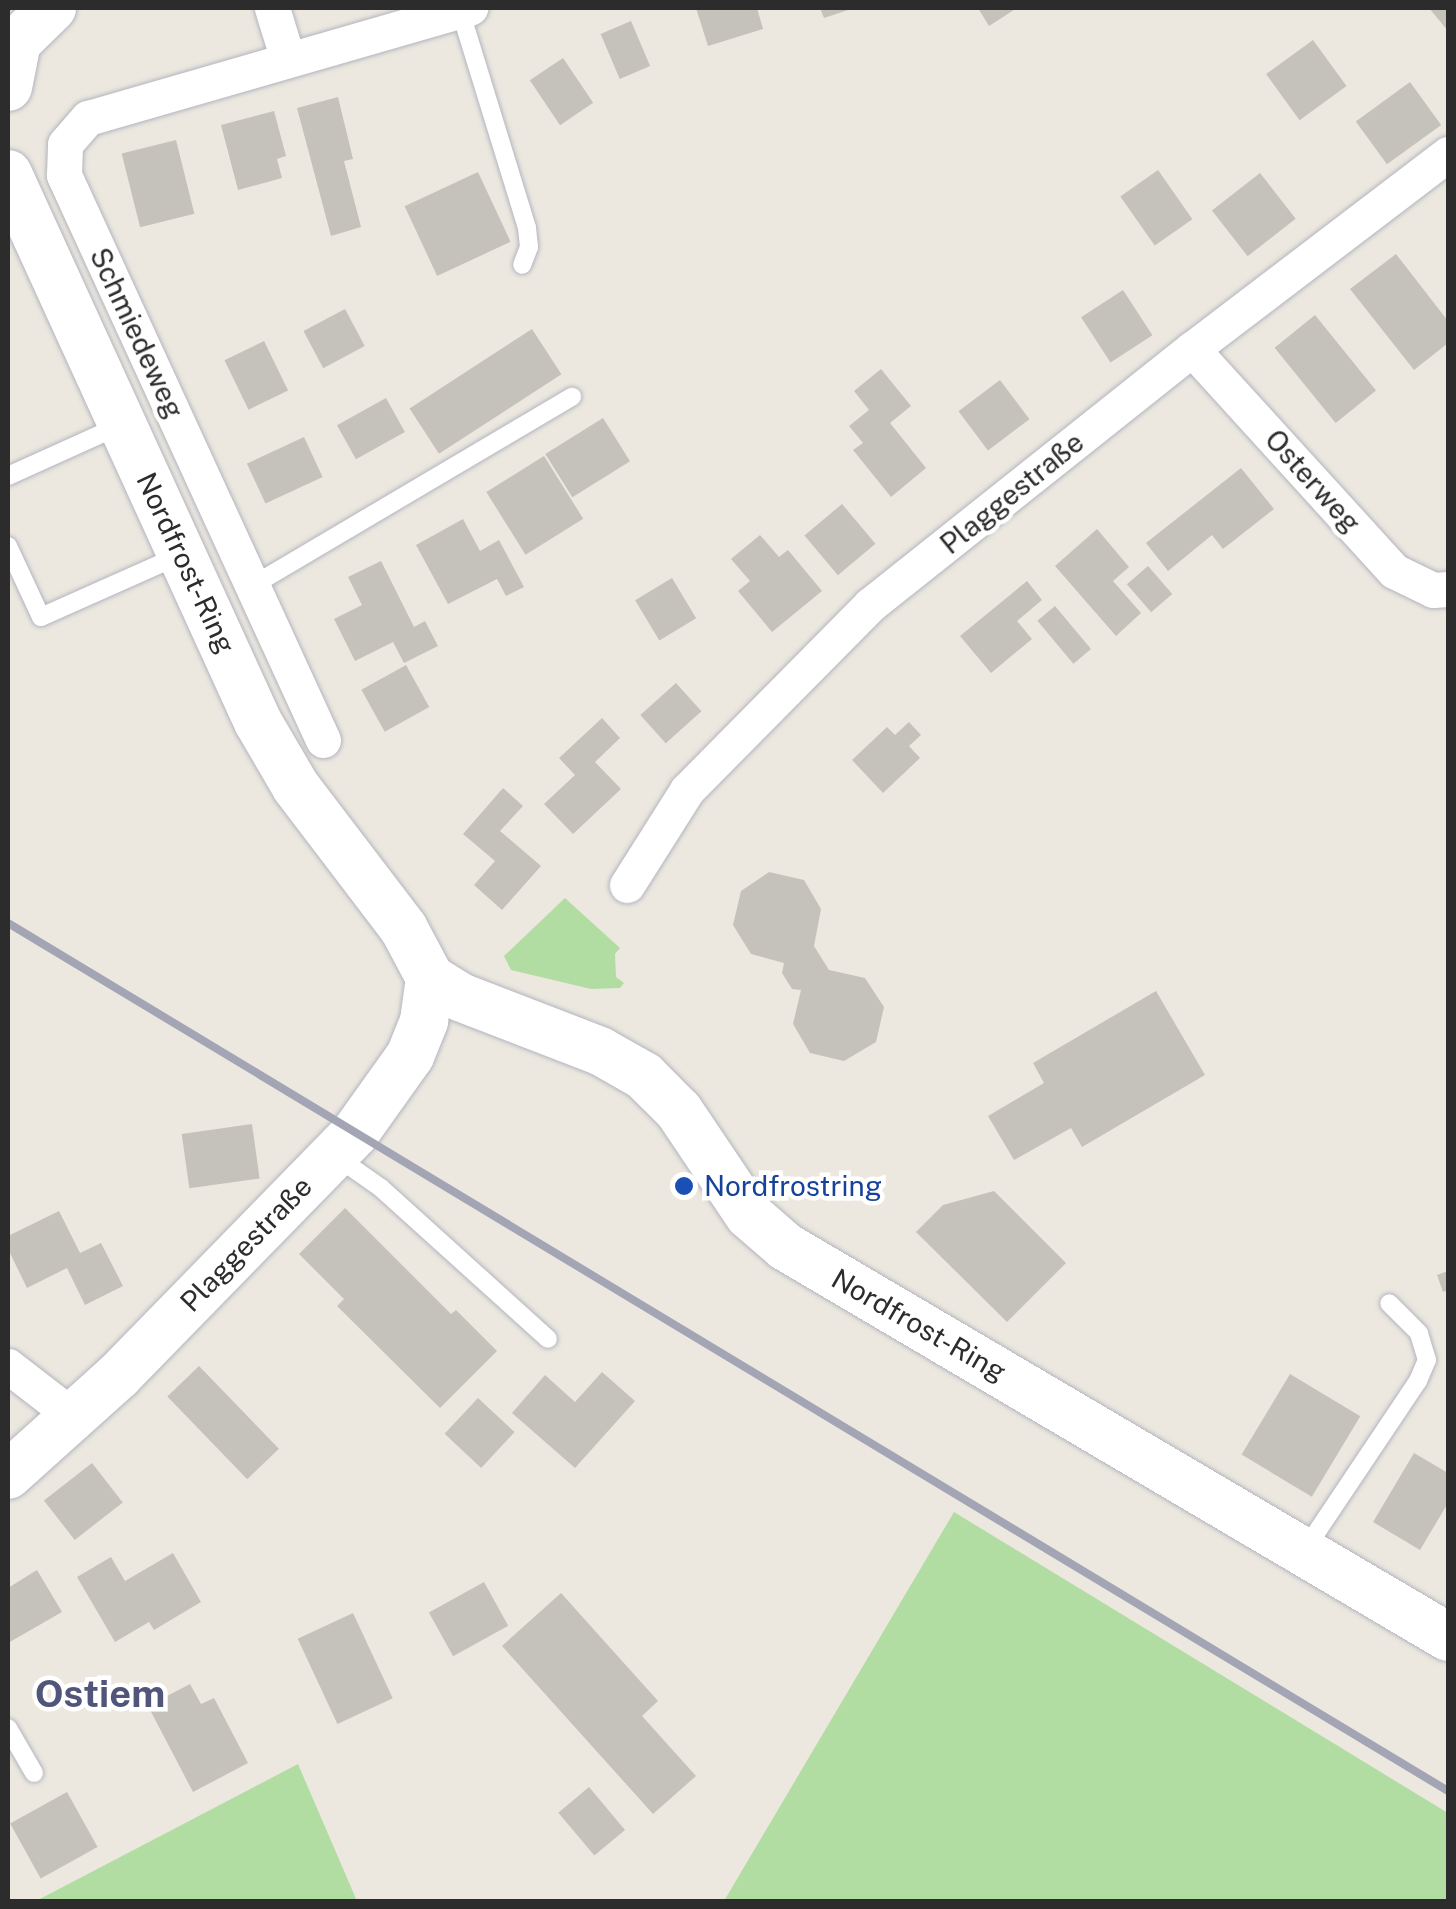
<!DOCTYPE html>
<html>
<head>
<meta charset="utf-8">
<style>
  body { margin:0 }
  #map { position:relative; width:1456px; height:1909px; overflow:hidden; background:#ece8e0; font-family:"Public Sans",sans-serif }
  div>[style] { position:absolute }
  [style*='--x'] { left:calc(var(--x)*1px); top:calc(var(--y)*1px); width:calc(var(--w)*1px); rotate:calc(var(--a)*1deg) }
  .green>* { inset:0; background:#b2dda2 }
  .building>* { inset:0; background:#c5c2bb; transform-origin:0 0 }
  .roads { filter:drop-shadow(0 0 2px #b3b5be) drop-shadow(0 0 2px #b3b5be) }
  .lane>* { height:18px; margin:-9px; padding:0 9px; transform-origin:9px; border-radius:9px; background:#fff }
  .street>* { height:35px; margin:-17.5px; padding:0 17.5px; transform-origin:17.5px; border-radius:17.5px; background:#fff }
  .secondary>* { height:48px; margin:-24px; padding:0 24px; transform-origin:24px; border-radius:24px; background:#fff }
  .rail>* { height:8px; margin:-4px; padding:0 4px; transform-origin:4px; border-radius:4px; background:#a3a4b4 }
  .dots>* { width:28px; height:28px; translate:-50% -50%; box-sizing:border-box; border:5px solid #fff; border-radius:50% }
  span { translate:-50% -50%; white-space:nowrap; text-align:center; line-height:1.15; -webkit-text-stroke:9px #fff; paint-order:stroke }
  .street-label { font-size:28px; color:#2c2c2c }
  .transit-label { font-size:28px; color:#164399 }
  .left { translate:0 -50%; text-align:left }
  .district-label { font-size:38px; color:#515579; font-weight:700 }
  .frame { position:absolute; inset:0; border:10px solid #2c2c2c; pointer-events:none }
</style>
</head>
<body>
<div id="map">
  <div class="green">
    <div style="clip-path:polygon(565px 898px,620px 948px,615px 954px,616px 977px,624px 983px,620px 988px,591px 989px,511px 970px,504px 956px)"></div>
    <div style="clip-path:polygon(954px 1512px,1448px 1813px,1448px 1901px,724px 1901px)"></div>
    <div style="clip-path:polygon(298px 1764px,357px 1901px,36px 1901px)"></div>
  </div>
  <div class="building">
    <div style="clip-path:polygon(696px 8px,757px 8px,763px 29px,708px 46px)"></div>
    <div style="clip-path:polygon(820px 8px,854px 8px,824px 18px)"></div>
    <div style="clip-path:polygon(978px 8px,1017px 8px,989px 26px)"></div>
    <div style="clip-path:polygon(1429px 8px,1448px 8px,1448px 31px)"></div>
    <div style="left:631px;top:21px;width:49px;height:33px;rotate:67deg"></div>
    <div style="left:1313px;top:40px;width:57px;height:58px;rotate:54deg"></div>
    <div style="left:563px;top:58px;width:54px;height:40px;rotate:56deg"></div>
    <div style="left:1410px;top:82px;width:53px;height:67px;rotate:54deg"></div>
    <div style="clip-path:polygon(338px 97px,353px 159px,344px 161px,361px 227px,331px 236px,297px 108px)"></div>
    <div style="clip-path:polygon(274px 111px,286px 156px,277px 159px,282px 178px,238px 190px,221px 125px)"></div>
    <div style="left:176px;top:140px;width:76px;height:56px;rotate:76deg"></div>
    <div style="left:1158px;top:170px;width:60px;height:46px;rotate:55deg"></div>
    <div style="left:478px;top:172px;width:77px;height:81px;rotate:65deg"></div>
    <div style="left:1260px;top:173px;width:58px;height:61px;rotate:52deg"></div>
    <div style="clip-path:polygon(1396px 254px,1448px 321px,1448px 343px,1414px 370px,1350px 289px)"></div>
    <div style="left:1123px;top:290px;width:54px;height:50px;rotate:57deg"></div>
    <div style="left:345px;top:309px;width:42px;height:47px;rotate:62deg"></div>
    <div style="left:1315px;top:315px;width:97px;height:52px;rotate:51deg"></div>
    <div style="left:532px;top:329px;width:54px;height:146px;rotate:57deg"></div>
    <div style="left:264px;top:341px;width:55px;height:44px;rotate:64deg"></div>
    <div style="clip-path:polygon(881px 369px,911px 406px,890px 423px,926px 468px,891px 497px,853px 450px,863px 443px,849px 426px,869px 410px,854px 391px)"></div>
    <div style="left:1000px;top:380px;width:49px;height:52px;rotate:53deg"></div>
    <div style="left:386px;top:398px;width:39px;height:56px;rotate:61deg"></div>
    <div style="left:603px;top:418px;width:51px;height:68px;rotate:58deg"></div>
    <div style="left:304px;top:437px;width:44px;height:63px;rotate:65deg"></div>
    <div style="left:544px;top:456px;width:74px;height:68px;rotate:58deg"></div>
    <div style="clip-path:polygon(1241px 468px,1274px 509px,1223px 549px,1212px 535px,1168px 571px,1146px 543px)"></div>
    <div style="left:842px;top:504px;width:52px;height:49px;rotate:50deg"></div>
    <div style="clip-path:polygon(463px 519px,480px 551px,499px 540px,524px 587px,506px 596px,497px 579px,448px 604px,416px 545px)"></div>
    <div style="clip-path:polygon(1097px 529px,1129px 567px,1113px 581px,1141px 613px,1116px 636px,1055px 566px)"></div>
    <div style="clip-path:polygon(760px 535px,779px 557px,788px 550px,822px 591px,772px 632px,738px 591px,750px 581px,731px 559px)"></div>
    <div style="clip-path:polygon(381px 561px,414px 627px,425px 621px,438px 646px,404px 663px,393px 642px,355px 661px,334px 619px,362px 605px,348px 577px)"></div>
    <div style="left:1148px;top:566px;width:37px;height:28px;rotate:49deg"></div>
    <div style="left:672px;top:578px;width:47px;height:43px;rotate:59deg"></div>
    <div style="clip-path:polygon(1027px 581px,1042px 600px,1017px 621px,1032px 639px,991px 673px,960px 636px)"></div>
    <div style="left:1055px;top:606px;width:56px;height:23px;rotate:50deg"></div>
    <div style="left:406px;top:665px;width:48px;height:51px;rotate:61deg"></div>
    <div style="left:676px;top:683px;width:38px;height:48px;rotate:48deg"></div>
    <div style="clip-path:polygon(602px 718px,620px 738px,595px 762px,621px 789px,573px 834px,544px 804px,575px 775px,559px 758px)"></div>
    <div style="clip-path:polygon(909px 722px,921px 735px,909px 746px,920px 758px,883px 793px,852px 760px,887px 727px,895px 735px)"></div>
    <div style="clip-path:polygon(503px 788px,523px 806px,500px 831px,541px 866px,502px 910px,474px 885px,495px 861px,463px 834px)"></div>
    <div style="clip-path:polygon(769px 872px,804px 880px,821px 909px,814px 946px,829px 970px,865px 978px,884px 1007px,876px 1042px,844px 1061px,810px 1053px,793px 1024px,801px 990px,792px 989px,782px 973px,784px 963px,751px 954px,733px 925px,741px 891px)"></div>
    <div style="clip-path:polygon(1156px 991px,1205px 1075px,1082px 1147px,1071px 1128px,1014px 1160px,988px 1116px,1044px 1083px,1033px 1063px)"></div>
    <div style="left:252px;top:1124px;width:55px;height:71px;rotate:82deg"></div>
    <div style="clip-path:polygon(994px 1191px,1066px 1263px,1007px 1322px,916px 1232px,943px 1205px)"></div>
    <div style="clip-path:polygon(345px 1208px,451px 1314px,456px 1310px,497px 1351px,440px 1408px,337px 1306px,344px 1299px,299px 1254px)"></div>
    <div style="clip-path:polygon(59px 1211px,80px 1253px,101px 1243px,123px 1286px,85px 1305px,67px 1268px,27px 1288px,8px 1249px,8px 1236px)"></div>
    <div style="clip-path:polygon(1448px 1271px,1448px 1290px,1443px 1292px,1437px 1275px)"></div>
    <div style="left:199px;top:1366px;width:115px;height:44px;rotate:46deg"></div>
    <div style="clip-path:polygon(602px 1372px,635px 1401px,575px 1468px,512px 1413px,545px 1375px,575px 1402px)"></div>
    <div style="left:1290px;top:1374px;width:82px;height:94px;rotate:31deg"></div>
    <div style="left:478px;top:1398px;width:50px;height:49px;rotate:43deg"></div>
    <div style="clip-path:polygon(1414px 1453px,1448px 1473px,1448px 1503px,1420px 1550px,1373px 1522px)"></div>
    <div style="left:92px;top:1463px;width:50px;height:61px;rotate:52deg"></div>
    <div style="clip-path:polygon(173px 1553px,201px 1602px,154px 1630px,149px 1622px,115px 1642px,77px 1577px,111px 1557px,125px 1581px)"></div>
    <div style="clip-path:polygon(37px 1570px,62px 1612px,8px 1643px,8px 1588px)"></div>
    <div style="left:484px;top:1582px;width:50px;height:63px;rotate:61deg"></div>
    <div style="clip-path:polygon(561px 1593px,658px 1701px,642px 1716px,696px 1776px,653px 1814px,502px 1646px)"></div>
    <div style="left:353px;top:1613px;width:94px;height:61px;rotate:65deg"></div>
    <div style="clip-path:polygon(190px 1684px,201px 1704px,214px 1698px,248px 1763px,193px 1792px,148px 1706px)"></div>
    <div style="left:589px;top:1787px;width:56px;height:40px;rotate:50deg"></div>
    <div style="left:67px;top:1792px;width:63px;height:65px;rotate:61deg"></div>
  </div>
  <div class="roads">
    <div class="lane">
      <div style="--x:460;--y:10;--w:228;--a:72.9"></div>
      <div style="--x:527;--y:228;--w:19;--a:84"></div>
      <div style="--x:529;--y:247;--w:19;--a:111"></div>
      <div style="--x:8;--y:476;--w:124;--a:-24.3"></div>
      <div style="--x:8;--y:546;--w:78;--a:65.1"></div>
      <div style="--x:41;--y:617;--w:150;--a:-24"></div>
      <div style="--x:252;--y:586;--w:372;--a:-30.6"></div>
      <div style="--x:334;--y:1155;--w:57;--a:35.1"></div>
      <div style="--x:381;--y:1188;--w:225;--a:42.1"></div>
      <div style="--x:1304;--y:1551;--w:205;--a:-56.2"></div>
      <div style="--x:1418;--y:1381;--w:23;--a:-67"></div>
      <div style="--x:1427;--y:1360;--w:28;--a:-107"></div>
      <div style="--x:1419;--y:1333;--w:42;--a:-135"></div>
      <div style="--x:8;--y:1728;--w:52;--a:60"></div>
    </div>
    <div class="street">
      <div style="--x:272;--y:8;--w:54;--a:72.9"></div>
      <div style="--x:1192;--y:349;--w:300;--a:47.7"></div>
      <div style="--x:1394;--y:571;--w:43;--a:26"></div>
      <div style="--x:1433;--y:590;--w:15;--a:-4"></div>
      <div style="--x:323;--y:740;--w:622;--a:-114.63"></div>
      <div style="--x:64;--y:175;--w:31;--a:-88"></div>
      <div style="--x:65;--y:144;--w:35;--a:-49"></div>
      <div style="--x:88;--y:118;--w:398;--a:-16.1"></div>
      <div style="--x:627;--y:885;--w:112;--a:-57.7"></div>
      <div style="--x:687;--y:790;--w:260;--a:-45.3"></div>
      <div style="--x:870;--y:605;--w:411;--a:-38.5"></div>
      <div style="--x:1192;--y:349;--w:322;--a:-37.3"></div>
      <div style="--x:8;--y:1366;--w:83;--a:37.7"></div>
    </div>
    <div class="secondary">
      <div style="--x:8;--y:87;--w:46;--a:-78.7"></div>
      <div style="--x:17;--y:42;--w:49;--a:-44.2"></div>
      <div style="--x:8;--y:174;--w:602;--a:65.48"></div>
      <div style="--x:258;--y:722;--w:75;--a:59.7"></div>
      <div style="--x:296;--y:787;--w:178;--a:52.7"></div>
      <div style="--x:404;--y:929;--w:55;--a:62"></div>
      <div style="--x:430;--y:978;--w:36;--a:32"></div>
      <div style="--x:460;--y:997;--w:150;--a:21.1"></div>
      <div style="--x:600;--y:1051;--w:51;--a:29.6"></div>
      <div style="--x:644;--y:1076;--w:49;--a:45"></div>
      <div style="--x:679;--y:1111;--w:125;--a:56.1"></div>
      <div style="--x:749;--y:1215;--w:49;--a:40.9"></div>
      <div style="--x:786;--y:1247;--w:768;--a:30.5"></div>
      <div style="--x:8;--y:1475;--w:149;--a:-42"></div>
      <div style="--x:119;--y:1375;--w:338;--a:-45.7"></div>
      <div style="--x:355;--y:1133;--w:95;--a:-54.5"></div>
      <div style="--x:410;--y:1056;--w:38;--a:-68"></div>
      <div style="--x:424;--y:1021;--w:43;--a:-82.1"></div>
    </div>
  </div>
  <div class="rail">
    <div style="--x:8;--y:923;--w:1681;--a:31.08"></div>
  </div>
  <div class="dots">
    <div style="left:684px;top:1186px;background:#1a4fb4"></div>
  </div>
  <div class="street-label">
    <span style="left:137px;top:333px;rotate:65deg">Schmiedeweg</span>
    <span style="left:1313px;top:481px;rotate:48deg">Osterweg</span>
    <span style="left:1012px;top:493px;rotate:-39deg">Plaggestraße</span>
    <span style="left:186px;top:563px;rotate:65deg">Nordfrost-Ring</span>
    <span style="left:246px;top:1244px;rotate:-46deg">Plaggestraße</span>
    <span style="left:919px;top:1325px;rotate:30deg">Nordfrost-Ring</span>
  </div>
  <div class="transit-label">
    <span class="left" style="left:704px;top:1186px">Nordfrostring</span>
  </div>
  <div class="district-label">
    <span style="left:100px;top:1694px">Ostiem</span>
  </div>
  <div class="frame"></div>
</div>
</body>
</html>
